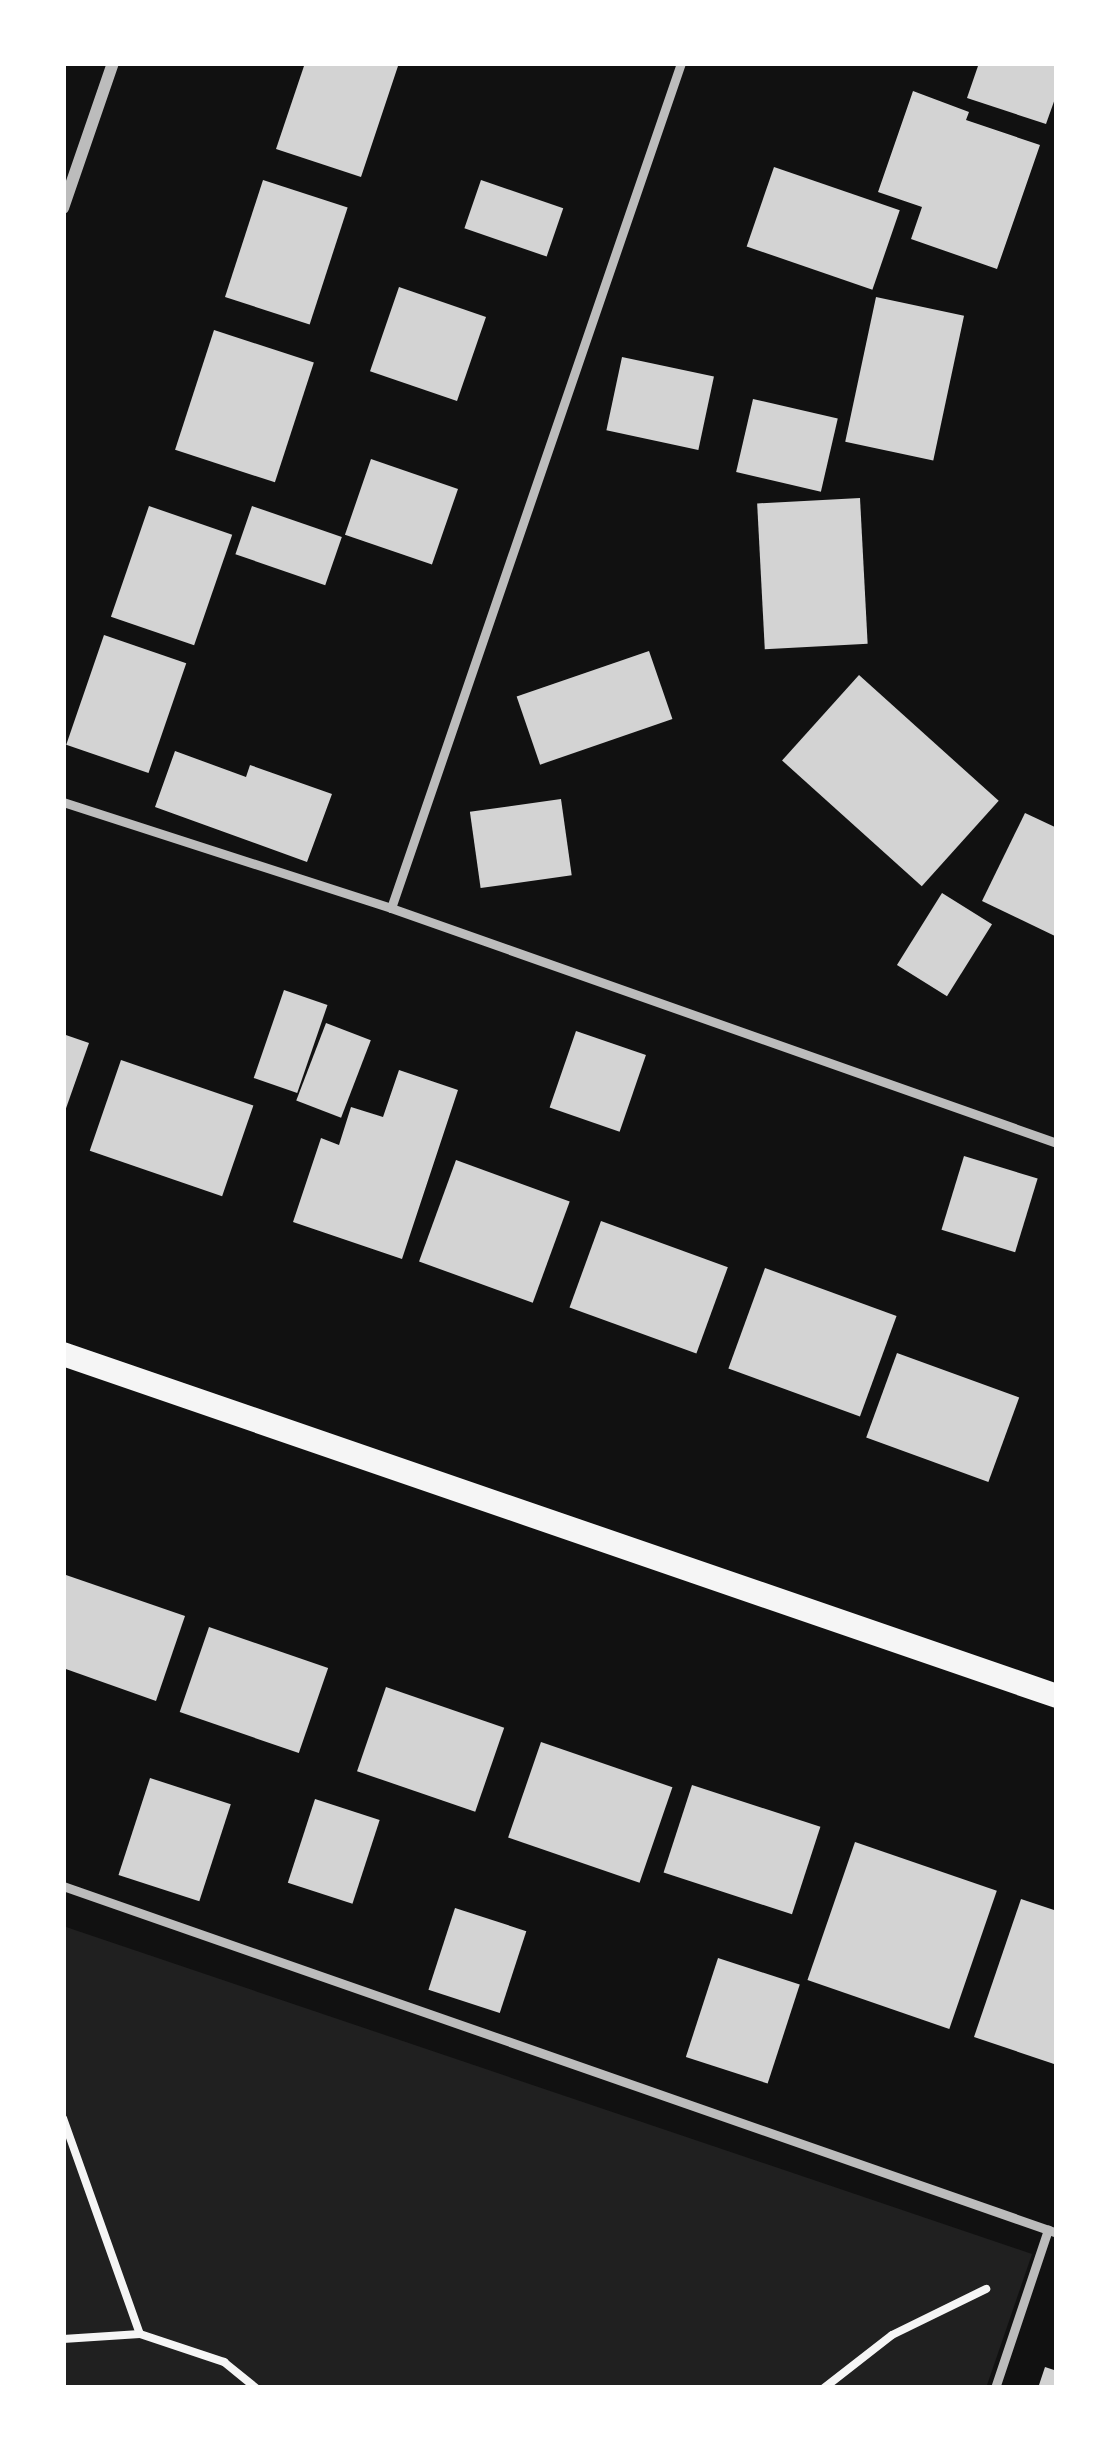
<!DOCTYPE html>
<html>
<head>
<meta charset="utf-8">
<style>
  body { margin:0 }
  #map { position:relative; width:1120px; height:2451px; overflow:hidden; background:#111; font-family:"Playfair Display",serif }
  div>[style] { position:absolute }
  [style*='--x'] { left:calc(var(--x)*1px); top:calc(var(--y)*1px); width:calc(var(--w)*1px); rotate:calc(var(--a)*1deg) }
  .green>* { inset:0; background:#202020 }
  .building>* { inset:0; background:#d3d3d3; transform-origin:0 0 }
  .path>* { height:8px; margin:-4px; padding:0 4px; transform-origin:4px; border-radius:4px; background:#f5f5f5 }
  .service>* { height:9px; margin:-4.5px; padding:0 4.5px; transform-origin:4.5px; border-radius:4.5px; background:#bcbcbc }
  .minor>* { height:12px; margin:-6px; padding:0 6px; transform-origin:6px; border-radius:6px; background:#bcbcbc }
  .secondary>* { height:24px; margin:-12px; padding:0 12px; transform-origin:12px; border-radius:12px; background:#f5f5f5 }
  span { translate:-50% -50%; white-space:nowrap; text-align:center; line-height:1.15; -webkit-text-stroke:12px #fff; paint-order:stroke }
  .frame { position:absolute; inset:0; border:66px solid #fff; pointer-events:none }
</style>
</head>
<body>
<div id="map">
  <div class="green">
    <div style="clip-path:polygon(63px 1926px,1032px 2254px,986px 2388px,63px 2388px)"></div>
  </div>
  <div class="building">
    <div style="clip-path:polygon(305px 63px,399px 63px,361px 177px,276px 149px)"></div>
    <div style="clip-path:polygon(979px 63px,1057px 63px,1057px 93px,1046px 124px,967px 98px)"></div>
    <div style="clip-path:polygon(913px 91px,969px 112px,966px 120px,1040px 145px,997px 269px,911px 239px,922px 207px,878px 192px)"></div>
    <div style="left:774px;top:167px;width:133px;height:84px;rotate:19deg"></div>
    <div style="left:263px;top:180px;width:89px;height:123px;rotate:18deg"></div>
    <div style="left:481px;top:180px;width:87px;height:51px;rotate:19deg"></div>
    <div style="left:399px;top:287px;width:92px;height:89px;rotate:19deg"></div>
    <div style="left:876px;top:297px;width:90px;height:148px;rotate:12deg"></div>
    <div style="left:214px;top:330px;width:105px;height:126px;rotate:18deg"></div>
    <div style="left:622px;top:357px;width:94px;height:75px;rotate:12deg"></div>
    <div style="left:753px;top:399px;width:87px;height:75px;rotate:13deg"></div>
    <div style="left:371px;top:459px;width:92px;height:80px;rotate:19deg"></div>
    <div style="left:860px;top:498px;width:146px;height:103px;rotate:87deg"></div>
    <div style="left:149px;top:506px;width:88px;height:117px;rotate:19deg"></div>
    <div style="left:252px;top:506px;width:95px;height:51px;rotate:19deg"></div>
    <div style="left:104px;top:635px;width:87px;height:116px;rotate:19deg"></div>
    <div style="left:649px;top:651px;width:72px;height:140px;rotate:71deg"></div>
    <div style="left:859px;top:675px;width:188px;height:115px;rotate:42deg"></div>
    <div style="clip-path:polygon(175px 751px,246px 777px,250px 765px,332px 794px,307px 862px,155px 807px)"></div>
    <div style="left:561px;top:799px;width:77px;height:92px;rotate:82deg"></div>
    <div style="clip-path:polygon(1025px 813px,1057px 828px,1057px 937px,982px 901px)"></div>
    <div style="left:942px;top:893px;width:59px;height:85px;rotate:32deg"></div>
    <div style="left:284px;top:990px;width:46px;height:93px;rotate:19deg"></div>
    <div style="left:326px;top:1023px;width:48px;height:83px;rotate:21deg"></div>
    <div style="left:576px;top:1031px;width:74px;height:81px;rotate:19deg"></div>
    <div style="clip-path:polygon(63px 1034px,89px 1043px,64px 1114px,63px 1114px)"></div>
    <div style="left:121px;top:1060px;width:140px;height:96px;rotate:19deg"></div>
    <div style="clip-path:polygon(399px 1070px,458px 1090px,402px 1259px,293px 1222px,321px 1138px,339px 1145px,351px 1107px,383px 1117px)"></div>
    <div style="left:964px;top:1156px;width:77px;height:77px;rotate:17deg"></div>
    <div style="left:456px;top:1160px;width:121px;height:108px;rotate:20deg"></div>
    <div style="left:601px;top:1221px;width:135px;height:92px;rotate:20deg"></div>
    <div style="left:765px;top:1268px;width:140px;height:107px;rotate:20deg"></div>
    <div style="left:897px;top:1353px;width:130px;height:90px;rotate:20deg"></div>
    <div style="clip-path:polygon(66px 1575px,185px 1616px,156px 1701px,63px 1668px)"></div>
    <div style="left:209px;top:1627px;width:126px;height:90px;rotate:19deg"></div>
    <div style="left:386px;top:1687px;width:125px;height:89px;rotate:19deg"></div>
    <div style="left:541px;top:1742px;width:139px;height:101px;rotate:19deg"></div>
    <div style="left:150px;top:1778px;width:85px;height:102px;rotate:18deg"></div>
    <div style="left:692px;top:1785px;width:135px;height:92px;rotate:18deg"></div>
    <div style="left:315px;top:1799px;width:68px;height:88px;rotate:18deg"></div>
    <div style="left:855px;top:1842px;width:150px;height:146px;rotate:19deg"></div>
    <div style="clip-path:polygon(1021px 1899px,1057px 1911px,1057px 2065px,974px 2037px)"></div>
    <div style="left:455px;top:1908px;width:75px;height:86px;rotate:18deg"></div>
    <div style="left:718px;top:1958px;width:86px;height:104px;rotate:18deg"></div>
    <div style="clip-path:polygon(1045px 2367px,1057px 2371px,1057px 2388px,1038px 2388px)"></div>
  </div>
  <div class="path">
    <div style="--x:63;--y:2118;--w:229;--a:70.4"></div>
    <div style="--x:63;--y:2339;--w:77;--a:-3.7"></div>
    <div style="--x:140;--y:2334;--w:89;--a:18.4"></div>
    <div style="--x:224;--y:2362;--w:41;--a:39.1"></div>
    <div style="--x:824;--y:2388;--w:86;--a:-37.9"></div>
    <div style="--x:892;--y:2335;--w:105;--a:-26.1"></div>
  </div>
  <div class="service">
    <div style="--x:63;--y:802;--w:345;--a:17.9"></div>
    <div style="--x:391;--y:908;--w:706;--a:19.44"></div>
    <div style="--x:391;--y:908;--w:893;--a:-71.06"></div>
    <div style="--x:63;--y:1886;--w:1053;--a:19.24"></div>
    <div style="--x:995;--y:2388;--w:167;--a:-71.5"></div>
  </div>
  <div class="minor">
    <div style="--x:63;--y:208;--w:153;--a:-71"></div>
  </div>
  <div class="secondary">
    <div style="--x:63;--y:1354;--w:1051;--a:18.99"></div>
  </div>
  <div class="frame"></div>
</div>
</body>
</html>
